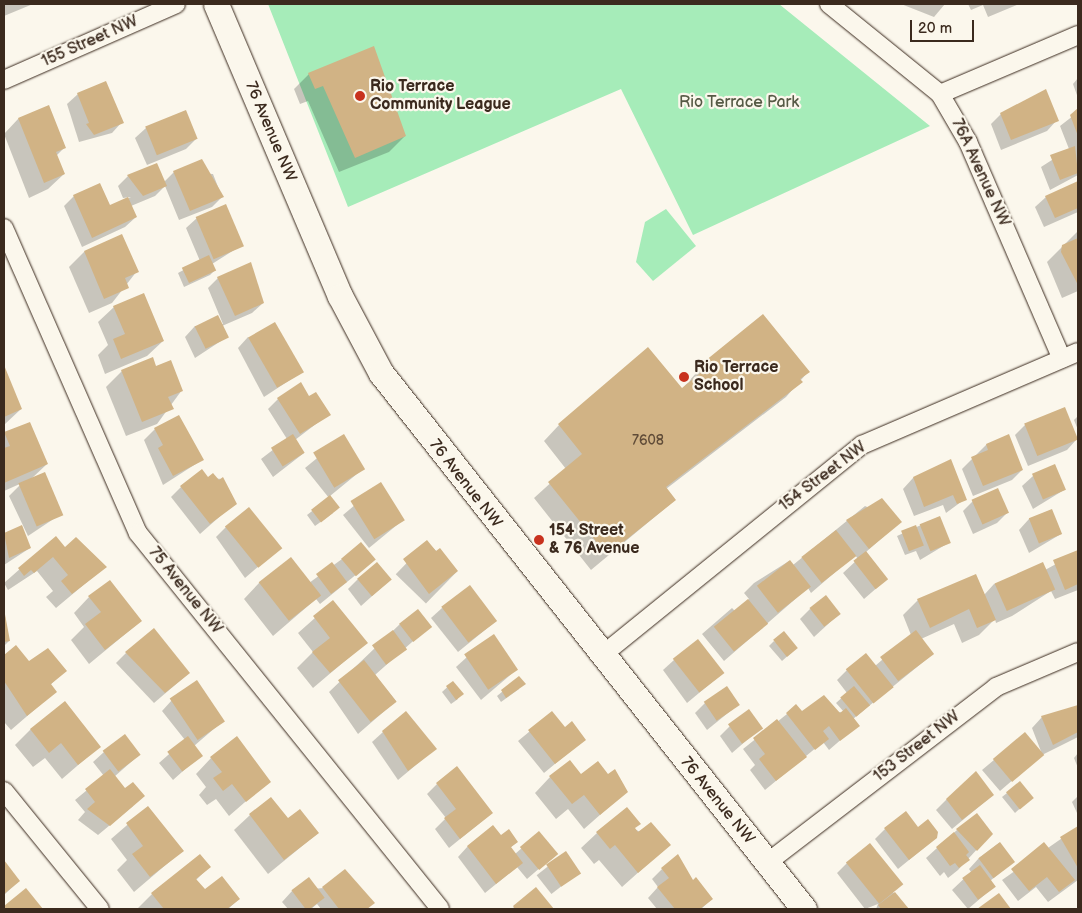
<!DOCTYPE html>
<html>
<head>
<meta charset="utf-8">
<style>
  body { margin:0 }
  #map { position:relative; width:1082px; height:913px; overflow:hidden; background:#fbf7ec; font-family:"Balsamiq Sans",sans-serif }
  div>[style] { position:absolute }
  [style*='--x'] { left:calc(var(--x)*1px); top:calc(var(--y)*1px); width:calc(var(--w)*1px); rotate:calc(var(--a)*1deg) }
  .green>* { inset:0; background:#a6ecb9 }
  .shadow>* { inset:0; background:#0003; transform-origin:0 0 }
  .building>* { inset:0; background:#d1b385; transform-origin:0 0 }
  .roads { filter:drop-shadow(0 0 1px #3b2a1e) drop-shadow(0 0 1px #3b2a1e) }
  .street>* { height:18px; margin:-9px; padding:0 9px; transform-origin:9px; border-radius:9px; background:#fbf7ec }
  .secondary>* { height:25px; margin:-12.5px; padding:0 12.5px; transform-origin:12.5px; border-radius:12.5px; background:#fbf7ec }
  .dots>* { width:14px; height:14px; translate:-50% -50%; box-sizing:border-box; border:2px solid #fbf7ec; border-radius:50% }
  span { translate:-50% -50%; white-space:nowrap; text-align:center; line-height:1.15; -webkit-text-stroke:4.5px #fbf7ec; paint-order:stroke }
  .number-label { font-size:14px; color:#604c38 }
  .number-label span { -webkit-text-stroke-width:0 }
  .street-label { font-size:16px; color:#3b2a1e }
  .poi-label { font-size:16px; color:#3b2a1e; font-weight:700 }
  .left { translate:0 -50%; text-align:left }
  .park-label { font-size:16px; color:#565a45 }
  .frame { position:absolute; inset:0; border:5px solid #3b2a1e; pointer-events:none }
  .scale { position:absolute; left:910px; top:20px; width:64px; height:22px; box-sizing:border-box; border:2px solid #3b2a1e; border-top:0; padding-left:6px; font-size:15px; line-height:18px; white-space:nowrap; color:#3b2a1e; -webkit-text-stroke:4px #fbf7ec; paint-order:stroke }
</style>
</head>
<body>
<div id="map">
  <div class="green">
    <div style="clip-path:polygon(268px 4px,779px 4px,930px 126px,693px 235px,621px 89px,348px 207px)"></div>
    <div style="clip-path:polygon(666px 209px,696px 246px,653px 281px,636px 262px,645px 222px)"></div>
  </div>
  <div class="shadow">
    <div style="clip-path:polygon(4px 4px,33px 4px,4px 16px)"></div>
    <div style="clip-path:polygon(901px 4px,945px 4px,934px 17px)"></div>
    <div style="clip-path:polygon(968px 4px,1019px 4px,988px 17px,983px 5px,971px 10px)"></div>
    <div style="clip-path:polygon(309px 74px,405px 136px,389px 152px,339px 172px,308px 101px,300px 104px,294px 89px)"></div>
    <div style="clip-path:polygon(1078px 78px,1078px 98px,1073px 84px)"></div>
    <div style="clip-path:polygon(78px 94px,122px 122px,112px 133px,79px 142px,67px 104px)"></div>
    <div style="clip-path:polygon(48px 107px,65px 147px,56px 156px,64px 174px,48px 189px,29px 198px,4px 134px,18px 119px)"></div>
    <div style="clip-path:polygon(1078px 112px,1078px 175px,1050px 190px,1041px 167px,1069px 149px,1060px 126px)"></div>
    <div style="clip-path:polygon(1001px 114px,1057px 120px,1047px 131px,1001px 150px,991px 124px)"></div>
    <div style="clip-path:polygon(146px 128px,197px 138px,186px 149px,147px 165px,135px 138px)"></div>
    <div style="clip-path:polygon(174px 172px,213px 174px,222px 197px,212px 207px,179px 220px,165px 186px,155px 196px,131px 206px,136px 217px,125px 227px,82px 247px,64px 206px,74px 196px,110px 207px,131px 197px,123px 198px,118px 186px,128px 176px,164px 182px)"></div>
    <div style="clip-path:polygon(1078px 183px,1078px 212px,1044px 227px,1035px 207px,1046px 197px)"></div>
    <div style="clip-path:polygon(197px 218px,242px 245px,212px 264px,215px 270px,210px 275px,184px 287px,178px 273px,200px 261px,186px 228px)"></div>
    <div style="clip-path:polygon(1078px 231px,1078px 291px,1062px 298px,1047px 262px)"></div>
    <div style="clip-path:polygon(122px 236px,137px 271px,112px 303px,89px 313px,69px 267px,84px 252px)"></div>
    <div style="clip-path:polygon(250px 264px,263px 303px,252px 313px,222px 326px,227px 337px,195px 358px,185px 337px,195px 326px,223px 324px,208px 288px,218px 278px)"></div>
    <div style="clip-path:polygon(114px 307px,163px 341px,147px 356px,105px 374px,98px 355px,108px 345px,98px 322px)"></div>
    <div style="clip-path:polygon(248px 337px,302px 372px,264px 397px,238px 348px)"></div>
    <div style="clip-path:polygon(706px 362px,808px 372px,786px 397px,666px 489px,675px 500px,591px 570px,534px 498px,566px 469px,544px 441px,559px 425px,681px 390px)"></div>
    <div style="clip-path:polygon(4px 368px,21px 409px,4px 425px)"></div>
    <div style="clip-path:polygon(156px 368px,182px 390px,157px 424px,126px 436px,106px 387px,122px 371px)"></div>
    <div style="clip-path:polygon(309px 398px,329px 414px,295px 440px,304px 453px,273px 477px,261px 459px,287px 439px,268px 409px,278px 399px)"></div>
    <div style="clip-path:polygon(1078px 416px,1078px 430px,1074px 420px)"></div>
    <div style="clip-path:polygon(1025px 425px,1077px 439px,1067px 450px,1028px 466px,1015px 435px)"></div>
    <div style="clip-path:polygon(155px 429px,202px 460px,163px 485px,144px 440px)"></div>
    <div style="clip-path:polygon(5px 433px,47px 464px,30px 480px,61px 514px,28px 536px,9px 496px,22px 483px,4px 491px)"></div>
    <div style="clip-path:polygon(344px 436px,363px 469px,330px 496px,333px 513px,315px 526px,307px 515px,329px 498px,305px 468px)"></div>
    <div style="clip-path:polygon(1008px 436px,1022px 470px,1012px 480px,973px 496px,962px 469px,986px 445px)"></div>
    <div style="clip-path:polygon(950px 461px,965px 499px,946px 513px,943px 505px,914px 516px,903px 489px,913px 478px)"></div>
    <div style="clip-path:polygon(1033px 476px,1064px 490px,1033px 509px,1022px 486px)"></div>
    <div style="clip-path:polygon(208px 478px,223px 479px,235px 503px,200px 534px,171px 497px,181px 487px)"></div>
    <div style="clip-path:polygon(381px 483px,403px 520px,369px 548px,343px 515px)"></div>
    <div style="clip-path:polygon(973px 501px,1007px 513px,997px 523px,973px 534px,963px 511px)"></div>
    <div style="clip-path:polygon(865px 506px,900px 522px,866px 552px,887px 579px,864px 599px,843px 573px,858px 559px,855px 555px,811px 593px,808px 588px,724px 661px,702px 634px,732px 608px,735px 611px,749px 599px,744px 593px,754px 583px,789px 561px,793px 565px)"></div>
    <div style="clip-path:polygon(1051px 510px,1061px 534px,1029px 553px,1019px 530px,1029px 519px)"></div>
    <div style="clip-path:polygon(921px 525px,950px 542px,920px 560px,916px 551px,905px 555px,897px 536px)"></div>
    <div style="clip-path:polygon(21px 527px,30px 548px,4px 565px,4px 534px)"></div>
    <div style="clip-path:polygon(226px 527px,280px 548px,245px 578px,216px 537px)"></div>
    <div style="clip-path:polygon(55px 538px,65px 549px,105px 567px,56px 608px,46px 597px,53px 591px,37px 571px,8px 590px,4px 583px)"></div>
    <div style="left:427px;top:542px;width:42px;height:45px;rotate:44deg"></div>
    <div style="clip-path:polygon(1078px 552px,1078px 590px,1055px 599px,1051px 591px,1012px 616px,996px 623px,995px 619px,979px 635px,962px 643px,954px 624px,921px 639px,933px 654px,853px 719px,858px 725px,829px 750px,823px 742px,765px 790px,750px 770px,755px 765px,743px 749px,787px 714px,844px 712px,836px 703px,847px 693px,837px 680px,847px 670px,875px 666px,911px 635px,903px 615px,918px 600px,984px 595px,994px 584px,1045px 570px)"></div>
    <div style="clip-path:polygon(342px 559px,374px 560px,320px 604px,316px 599px,273px 636px,244px 599px,259px 583px,309px 583px)"></div>
    <div style="clip-path:polygon(358px 579px,390px 580px,361px 606px,348px 589px)"></div>
    <div style="clip-path:polygon(89px 597px,141px 621px,89px 664px,71px 640px,84px 627px,74px 613px)"></div>
    <div style="clip-path:polygon(333px 602px,366px 643px,313px 688px,297px 668px,313px 652px,298px 633px)"></div>
    <div style="clip-path:polygon(442px 608px,496px 621px,458px 652px,431px 618px)"></div>
    <div style="clip-path:polygon(810px 609px,839px 614px,814px 637px,800px 619px)"></div>
    <div style="clip-path:polygon(4px 610px,9px 641px,4px 646px)"></div>
    <div style="clip-path:polygon(400px 624px,430px 626px,375px 675px,396px 701px,358px 734px,329px 692px)"></div>
    <div style="clip-path:polygon(774px 641px,791px 653px,782px 661px,769px 646px)"></div>
    <div style="clip-path:polygon(16px 647px,28px 662px,65px 671px,50px 685px,55px 692px,11px 730px,4px 722px,4px 656px)"></div>
    <div style="clip-path:polygon(126px 653px,189px 673px,154px 703px,116px 663px)"></div>
    <div style="clip-path:polygon(467px 657px,516px 670px,481px 700px,456px 667px)"></div>
    <div style="clip-path:polygon(674px 660px,723px 673px,687px 703px,663px 670px)"></div>
    <div style="clip-path:polygon(519px 678px,519px 689px,501px 702px,497px 696px)"></div>
    <div style="clip-path:polygon(453px 682px,458px 699px,451px 704px,442px 692px)"></div>
    <div style="clip-path:polygon(172px 700px,223px 721px,194px 746px,201px 755px,173px 780px,159px 763px,185px 740px,162px 711px)"></div>
    <div style="clip-path:polygon(705px 703px,739px 704px,707px 730px,695px 713px)"></div>
    <div style="clip-path:polygon(1078px 706px,1078px 737px,1042px 755px,1000px 791px,982px 770px,1025px 734px,1042px 754px,1032px 728px,1042px 717px)"></div>
    <div style="clip-path:polygon(552px 713px,564px 728px,584px 740px,544px 773px,518px 741px)"></div>
    <div style="clip-path:polygon(730px 726px,762px 727px,732px 753px,720px 736px)"></div>
    <div style="clip-path:polygon(31px 729px,99px 747px,62px 779px,45px 758px,33px 767px,15px 745px)"></div>
    <div style="clip-path:polygon(383px 732px,435px 749px,398px 780px,372px 742px)"></div>
    <div style="clip-path:polygon(104px 752px,139px 755px,114px 777px,133px 806px,98px 835px,78px 820px,85px 812px,75px 800px,104px 776px,93px 762px)"></div>
    <div style="clip-path:polygon(1078px 753px,1078px 768px,1074px 758px)"></div>
    <div style="clip-path:polygon(211px 758px,269px 781px,229px 816px,216px 799px,207px 805px,199px 795px,206px 787px,196px 774px)"></div>
    <div style="clip-path:polygon(608px 776px,626px 792px,584px 829px,568px 809px,556px 819px,535px 793px,550px 777px)"></div>
    <div style="clip-path:polygon(437px 784px,492px 813px,449px 848px,435px 829px,446px 818px,427px 794px)"></div>
    <div style="clip-path:polygon(1007px 793px,1032px 798px,1015px 813px,1002px 797px)"></div>
    <div style="clip-path:polygon(993px 795px,952px 829px,936px 810px,947px 799px)"></div>
    <div style="clip-path:polygon(1078px 796px,1078px 813px,1077px 813px,1072px 802px)"></div>
    <div style="clip-path:polygon(148px 807px,182px 851px,134px 892px,117px 870px,127px 860px,111px 839px)"></div>
    <div style="clip-path:polygon(250px 815px,288px 820px,318px 833px,268px 874px,234px 830px)"></div>
    <div style="clip-path:polygon(1078px 827px,1078px 880px,1048px 902px,1036px 887px,1018px 901px,1002px 880px)"></div>
    <div style="clip-path:polygon(634px 829px,669px 845px,622px 887px,599px 860px,594px 864px,581px 848px,597px 833px)"></div>
    <div style="clip-path:polygon(885px 829px,918px 829px,936px 838px,898px 869px,875px 839px)"></div>
    <div style="clip-path:polygon(957px 830px,991px 834px,958px 870px,948px 878px,944px 872px,940px 876px,926px 858px)"></div>
    <div style="clip-path:polygon(539px 833px,556px 854px,527px 879px,517px 867px,485px 893px,458px 857px,468px 846px,501px 837px,517px 842px,510px 848px,515px 854px)"></div>
    <div style="clip-path:polygon(999px 843px,1013px 862px,990px 881px,995px 886px,968px 909px,952px 890px,971px 872px,969px 869px,979px 858px)"></div>
    <div style="left:565px;top:853px;width:24px;height:36px;rotate:52deg"></div>
    <div style="clip-path:polygon(4px 862px,19px 881px,4px 895px)"></div>
    <div style="clip-path:polygon(847px 863px,893px 892px,907px 909px,876px 909px,878px 904px,865px 909px,837px 873px)"></div>
    <div style="clip-path:polygon(209px 867px,196px 880px,205px 891px,239px 899px,228px 909px,137px 909px,152px 894px)"></div>
    <div style="clip-path:polygon(662px 869px,692px 882px,712px 899px,701px 909px,657px 909px,648px 898px,658px 887px,652px 879px)"></div>
    <div style="clip-path:polygon(323px 888px,373px 903px,367px 909px,321px 909px,317px 904px,311px 909px,288px 909px,282px 902px,292px 891px)"></div>
    <div style="clip-path:polygon(536px 889px,553px 909px,512px 909px,514px 907px)"></div>
  </div>
  <div class="building">
    <div style="clip-path:polygon(374px 46px,406px 136px,355px 158px,323px 86px,315px 89px,308px 73px)"></div>
    <div style="clip-path:polygon(106px 81px,124px 123px,94px 135px,86px 124px,89px 123px,77px 93px)"></div>
    <div style="clip-path:polygon(1046px 89px,1059px 121px,1011px 140px,1000px 113px)"></div>
    <div style="clip-path:polygon(49px 105px,66px 148px,56px 152px,65px 174px,44px 183px,18px 118px)"></div>
    <div style="clip-path:polygon(1078px 108px,1078px 136px,1070px 115px)"></div>
    <div style="left:186px;top:110px;width:31px;height:44px;rotate:68deg"></div>
    <div style="clip-path:polygon(1075px 146px,1078px 173px,1060px 180px,1050px 155px)"></div>
    <div style="clip-path:polygon(202px 159px,224px 197px,190px 211px,173px 171px)"></div>
    <div style="clip-path:polygon(157px 163px,167px 186px,143px 196px,127px 175px)"></div>
    <div style="clip-path:polygon(1078px 181px,1078px 208px,1055px 218px,1045px 196px)"></div>
    <div style="clip-path:polygon(100px 183px,110px 205px,128px 197px,137px 217px,92px 238px,73px 195px)"></div>
    <div style="left:226px;top:204px;width:46px;height:33px;rotate:67deg"></div>
    <div style="clip-path:polygon(122px 234px,139px 272px,125px 278px,129px 288px,104px 299px,84px 251px)"></div>
    <div style="clip-path:polygon(1078px 238px,1078px 285px,1061px 252px,1062px 245px)"></div>
    <div style="left:209px;top:255px;width:17px;height:30px;rotate:65deg"></div>
    <div style="clip-path:polygon(251px 262px,264px 303px,235px 316px,217px 277px)"></div>
    <div style="clip-path:polygon(144px 293px,164px 341px,121px 359px,113px 339px,125px 334px,113px 306px)"></div>
    <div style="clip-path:polygon(763px 314px,810px 372px,800px 379px,803px 382px,666px 487px,676px 500px,607px 555px,548px 482px,582px 454px,558px 424px,648px 347px,682px 388px,709px 366px,705px 361px)"></div>
    <div style="left:218px;top:315px;width:25px;height:26px;rotate:64deg"></div>
    <div style="left:275px;top:322px;width:58px;height:31px;rotate:60deg"></div>
    <div style="clip-path:polygon(153px 357px,156px 366px,171px 360px,183px 391px,168px 397px,174px 409px,142px 422px,121px 370px)"></div>
    <div style="clip-path:polygon(4px 365px,22px 409px,4px 417px)"></div>
    <div style="clip-path:polygon(301px 382px,309px 396px,316px 392px,331px 415px,300px 434px,277px 398px)"></div>
    <div style="left:1065px;top:407px;width:35px;height:44px;rotate:68deg"></div>
    <div style="clip-path:polygon(179px 415px,204px 460px,173px 476px,158px 448px,163px 445px,154px 428px)"></div>
    <div style="clip-path:polygon(30px 422px,48px 464px,4px 483px,4px 448px,10px 446px,4px 432px)"></div>
    <div style="left:293px;top:434px;width:22px;height:26px;rotate:58deg"></div>
    <div style="left:344px;top:434px;width:41px;height:36px;rotate:59deg"></div>
    <div style="clip-path:polygon(1009px 434px,1023px 470px,983px 486px,971px 457px,988px 450px,986px 444px)"></div>
    <div style="clip-path:polygon(951px 459px,967px 500px,957px 504px,953px 495px,924px 507px,913px 477px)"></div>
    <div style="left:1055px;top:464px;width:28px;height:25px;rotate:67deg"></div>
    <div style="clip-path:polygon(202px 469px,208px 477px,213px 473px,219px 480px,223px 477px,237px 504px,210px 524px,180px 486px)"></div>
    <div style="left:45px;top:472px;width:47px;height:29px;rotate:67deg"></div>
    <div style="left:381px;top:482px;width:45px;height:36px;rotate:58deg"></div>
    <div style="left:998px;top:488px;width:27px;height:29px;rotate:66deg"></div>
    <div style="left:330px;top:495px;width:16px;height:24px;rotate:52deg"></div>
    <div style="clip-path:polygon(882px 498px,902px 522px,869px 549px,846px 520px)"></div>
    <div style="left:249px;top:507px;width:53px;height:31px;rotate:51deg"></div>
    <div style="left:1052px;top:509px;width:27px;height:25px;rotate:68deg"></div>
    <div style="left:940px;top:516px;width:29px;height:22px;rotate:68deg"></div>
    <div style="clip-path:polygon(22px 525px,31px 548px,9px 558px,4px 533px)"></div>
    <div style="left:916px;top:525px;width:22px;height:16px;rotate:69deg"></div>
    <div style="left:836px;top:530px;width:33px;height:44px;rotate:52deg"></div>
    <div style="clip-path:polygon(56px 536px,65px 547px,76px 537px,107px 567px,72px 594px,61px 581px,68px 575px,53px 557px,34px 573px,31px 570px,24px 576px,18px 568px)"></div>
    <div style="clip-path:polygon(427px 540px,436px 551px,440px 548px,458px 571px,429px 594px,403px 559px)"></div>
    <div style="left:361px;top:542px;width:23px;height:26px;rotate:50deg"></div>
    <div style="clip-path:polygon(1078px 550px,1078px 584px,1065px 590px,1053px 560px)"></div>
    <div style="left:866px;top:551px;width:36px;height:16px;rotate:52deg"></div>
    <div style="left:291px;top:557px;width:49px;height:41px;rotate:52deg"></div>
    <div style="left:790px;top:560px;width:34px;height:42px;rotate:52deg"></div>
    <div style="left:332px;top:562px;width:25px;height:20px;rotate:53deg"></div>
    <div style="left:377px;top:562px;width:23px;height:26px;rotate:50deg"></div>
    <div style="left:1043px;top:562px;width:30px;height:53px;rotate:66deg"></div>
    <div style="clip-path:polygon(976px 574px,996px 620px,977px 628px,969px 609px,930px 628px,917px 599px)"></div>
    <div style="clip-path:polygon(110px 580px,142px 621px,105px 650px,85px 624px,101px 612px,88px 596px)"></div>
    <div style="left:470px;top:585px;width:45px;height:36px;rotate:53deg"></div>
    <div style="left:826px;top:595px;width:24px;height:21px;rotate:52deg"></div>
    <div style="left:748px;top:599px;width:32px;height:44px;rotate:51deg"></div>
    <div style="clip-path:polygon(333px 600px,368px 643px,330px 673px,312px 652px,330px 638px,313px 616px)"></div>
    <div style="clip-path:polygon(4px 609px,10px 641px,4px 642px)"></div>
    <div style="left:418px;top:609px;width:23px;height:24px;rotate:52deg"></div>
    <div style="clip-path:polygon(154px 628px,190px 673px,165px 693px,125px 652px)"></div>
    <div style="left:393px;top:630px;width:24px;height:26px;rotate:54deg"></div>
    <div style="left:916px;top:630px;width:30px;height:45px;rotate:53deg"></div>
    <div style="left:784px;top:631px;width:22px;height:14px;rotate:51deg"></div>
    <div style="left:494px;top:634px;width:43px;height:36px;rotate:56deg"></div>
    <div style="left:698px;top:639px;width:43px;height:32px;rotate:52deg"></div>
    <div style="clip-path:polygon(16px 645px,29px 661px,48px 648px,67px 671px,51px 684px,57px 692px,27px 716px,4px 681px,4px 655px)"></div>
    <div style="left:866px;top:653px;width:44px;height:26px;rotate:51deg"></div>
    <div style="left:364px;top:660px;width:53px;height:33px;rotate:52deg"></div>
    <div style="clip-path:polygon(519px 676px,526px 684px,506px 698px,501px 690px)"></div>
    <div style="left:197px;top:680px;width:50px;height:33px;rotate:56deg"></div>
    <div style="clip-path:polygon(453px 681px,464px 694px,456px 700px,446px 686px)"></div>
    <div style="left:727px;top:686px;width:23px;height:28px;rotate:56deg"></div>
    <div style="left:854px;top:686px;width:25px;height:18px;rotate:50deg"></div>
    <div style="clip-path:polygon(824px 695px,840px 713px,846px 708px,860px 726px,840px 741px,829px 726px,823px 731px,829px 739px,815px 750px,786px 713px,796px 704px,802px 711px)"></div>
    <div style="clip-path:polygon(65px 701px,101px 747px,78px 765px,61px 743px,49px 753px,30px 729px)"></div>
    <div style="clip-path:polygon(1078px 705px,1078px 732px,1053px 745px,1041px 716px)"></div>
    <div style="left:749px;top:709px;width:24px;height:26px;rotate:54deg"></div>
    <div style="clip-path:polygon(406px 711px,437px 749px,408px 771px,382px 731px)"></div>
    <div style="clip-path:polygon(552px 711px,565px 727px,572px 721px,586px 740px,555px 764px,528px 730px)"></div>
    <div style="clip-path:polygon(777px 719px,807px 757px,776px 781px,759px 759px,765px 754px,753px 738px)"></div>
    <div style="left:1025px;top:732px;width:30px;height:42px;rotate:50deg"></div>
    <div style="left:125px;top:734px;width:26px;height:28px;rotate:53deg"></div>
    <div style="left:188px;top:736px;width:25px;height:26px;rotate:53deg"></div>
    <div style="clip-path:polygon(237px 736px,271px 782px,246px 802px,232px 784px,223px 791px,213px 778px,222px 772px,210px 757px)"></div>
    <div style="clip-path:polygon(570px 760px,581px 774px,598px 761px,608px 774px,615px 769px,628px 792px,600px 815px,584px 795px,572px 804px,549px 776px)"></div>
    <div style="clip-path:polygon(457px 766px,493px 813px,460px 839px,444px 818px,456px 809px,436px 783px)"></div>
    <div style="clip-path:polygon(110px 769px,125px 788px,133px 782px,145px 796px,110px 826px,87px 809px,95px 802px,85px 789px)"></div>
    <div style="clip-path:polygon(976px 771px,994px 795px,962px 820px,946px 799px)"></div>
    <div style="left:1020px;top:781px;width:22px;height:18px;rotate:51deg"></div>
    <div style="clip-path:polygon(271px 797px,288px 818px,300px 809px,319px 833px,284px 860px,249px 814px)"></div>
    <div style="clip-path:polygon(148px 806px,184px 851px,150px 877px,132px 854px,143px 846px,126px 823px)"></div>
    <div style="clip-path:polygon(627px 807px,641px 824px,635px 828px,638px 832px,651px 822px,671px 845px,638px 873px,615px 845px,610px 849px,596px 832px)"></div>
    <div style="clip-path:polygon(906px 811px,918px 827px,928px 819px,938px 832px,937px 838px,909px 860px,884px 828px)"></div>
    <div style="clip-path:polygon(977px 813px,993px 834px,977px 851px,956px 829px)"></div>
    <div style="clip-path:polygon(493px 825px,501px 835px,509px 829px,518px 842px,511px 847px,523px 863px,496px 884px,467px 846px)"></div>
    <div style="clip-path:polygon(1078px 826px,1078px 868px,1060px 837px)"></div>
    <div style="left:539px;top:831px;width:30px;height:25px;rotate:50deg"></div>
    <div style="clip-path:polygon(954px 832px,969px 852px,966px 855px,970px 860px,959px 868px,955px 863px,950px 866px,936px 847px)"></div>
    <div style="left:1000px;top:842px;width:25px;height:27px;rotate:53deg"></div>
    <div style="clip-path:polygon(1044px 842px,1075px 880px,1059px 892px,1047px 877px,1029px 891px,1011px 869px)"></div>
    <div style="left:870px;top:843px;width:53px;height:31px;rotate:51deg"></div>
    <div style="left:566px;top:851px;width:27px;height:24px;rotate:56deg"></div>
    <div style="clip-path:polygon(200px 854px,211px 867px,196px 879px,205px 889px,222px 876px,240px 899px,227px 909px,164px 909px,151px 893px)"></div>
    <div style="clip-path:polygon(678px 854px,693px 880px,696px 877px,713px 899px,700px 909px,675px 909px,657px 887px,669px 878px,661px 868px)"></div>
    <div style="clip-path:polygon(4px 860px,20px 881px,4px 894px)"></div>
    <div style="left:980px;top:865px;width:27px;height:22px;rotate:54deg"></div>
    <div style="clip-path:polygon(345px 869px,375px 903px,367px 909px,339px 909px,322px 887px)"></div>
    <div style="left:309px;top:877px;width:26px;height:22px;rotate:53deg"></div>
    <div style="clip-path:polygon(536px 887px,554px 909px,515px 909px,513px 906px)"></div>
    <div style="clip-path:polygon(26px 888px,43px 909px,4px 909px,4px 906px)"></div>
    <div style="clip-path:polygon(895px 892px,909px 909px,881px 909px,878px 905px)"></div>
    <div style="clip-path:polygon(999px 893px,1011px 909px,977px 909px)"></div>
  </div>
  <div class="roads">
    <div class="street">
      <div style="--x:829;--y:4;--w:143;--a:39"></div>
      <div style="--x:940;--y:94;--w:56;--a:59.7"></div>
      <div style="--x:968;--y:142;--w:236;--a:66.6"></div>
      <div style="--x:4;--y:80;--w:188;--a:-23.8"></div>
      <div style="--x:940;--y:94;--w:150;--a:-23.1"></div>
      <div style="--x:4;--y:228;--w:333;--a:66.3"></div>
      <div style="--x:138;--y:533;--w:482;--a:51.2"></div>
      <div style="--x:601;--y:656;--w:336;--a:-39"></div>
      <div style="--x:862;--y:445;--w:235;--a:-23.3"></div>
      <div style="--x:4;--y:791;--w:152;--a:50.9"></div>
      <div style="--x:767;--y:863;--w:289;--a:-37.5"></div>
      <div style="--x:996;--y:687;--w:89;--a:-23.1"></div>
    </div>
    <div class="secondary">
      <div style="--x:216;--y:4;--w:317;--a:67"></div>
      <div style="--x:340;--y:296;--w:87;--a:62"></div>
      <div style="--x:381;--y:373;--w:683;--a:51.72"></div>
    </div>
  </div>
  <div class="dots">
    <div style="left:360px;top:96px;background:#c8321e"></div>
    <div style="left:684px;top:377px;background:#c8321e"></div>
    <div style="left:539px;top:540px;background:#c8321e"></div>
  </div>
  <div class="number-label">
    <span style="left:648px;top:441px">7608</span>
  </div>
  <div class="street-label">
    <span style="left:90px;top:42px;rotate:-24deg">155 Street NW</span>
    <span style="left:270px;top:132px;rotate:67deg">76 Avenue NW</span>
    <span style="left:980px;top:173px;rotate:65deg">76A Avenue NW</span>
    <span style="left:823px;top:477px;rotate:-37deg">154 Street NW</span>
    <span style="left:465px;top:484px;rotate:52deg">76 Avenue NW</span>
    <span style="left:185px;top:591px;rotate:51deg">75 Avenue NW</span>
    <span style="left:917px;top:747px;rotate:-38deg">153 Street NW</span>
    <span style="left:717px;top:801px;rotate:51deg">76 Avenue NW</span>
  </div>
  <div class="poi-label">
    <span class="left" style="left:370px;top:96px">Rio Terrace<br>Community League</span>
    <span class="left" style="left:694px;top:377px">Rio Terrace<br>School</span>
    <span class="left" style="left:549px;top:540px">154 Street<br>&amp; 76 Avenue</span>
  </div>
  <div class="park-label">
    <span style="left:739px;top:103px">Rio Terrace Park</span>
  </div>
  <div class="frame"></div>
  <div class="scale">20 m</div>
</div>
</body>
</html>
